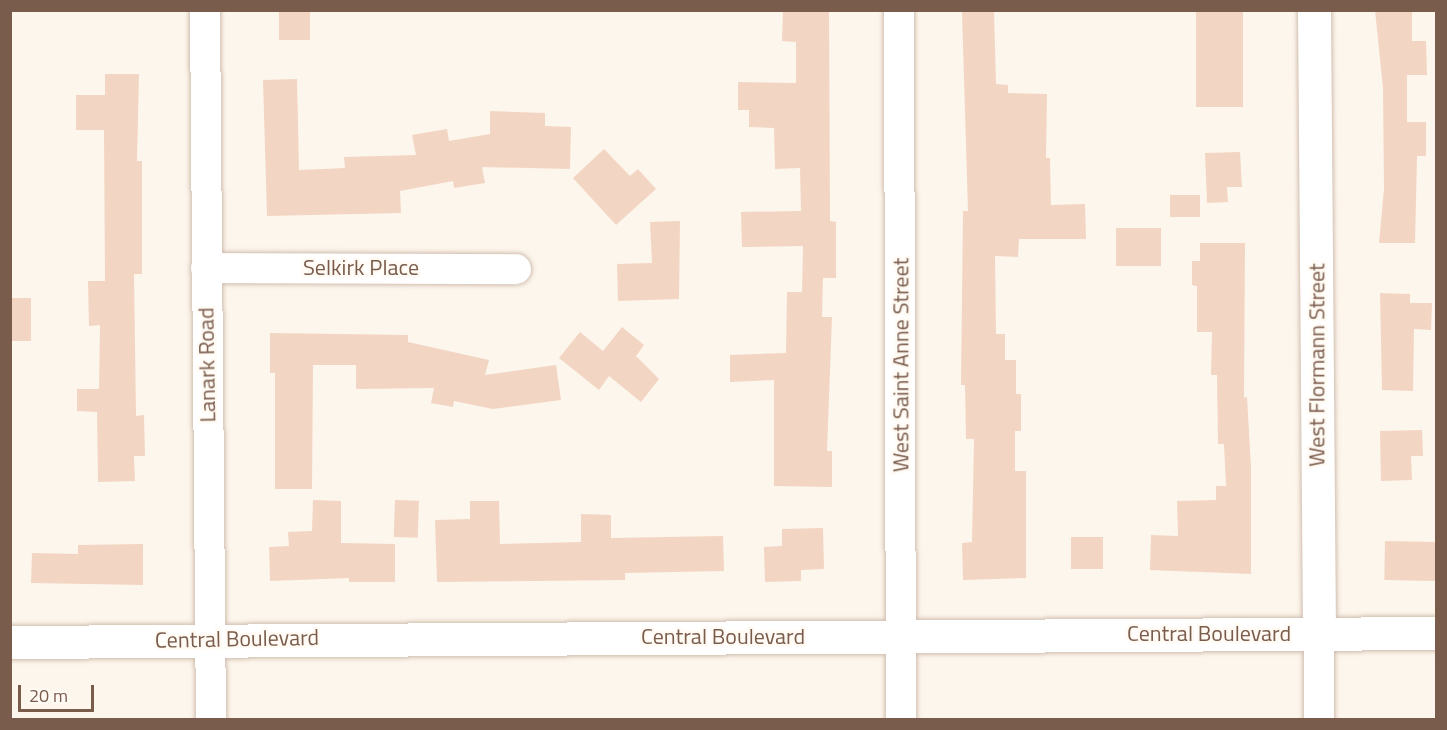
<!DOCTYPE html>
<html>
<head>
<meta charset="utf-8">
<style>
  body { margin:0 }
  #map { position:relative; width:1447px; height:730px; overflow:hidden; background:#fdf6ec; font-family:"Titillium Web",sans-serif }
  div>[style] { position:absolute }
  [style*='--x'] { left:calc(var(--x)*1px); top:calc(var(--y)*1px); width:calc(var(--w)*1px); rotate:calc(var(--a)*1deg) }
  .building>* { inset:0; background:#f3d5c3; transform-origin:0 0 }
  .roads { filter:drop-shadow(0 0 2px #d1beb0) drop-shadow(0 0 2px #d1beb0) }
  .minor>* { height:30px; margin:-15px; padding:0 15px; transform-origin:15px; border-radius:15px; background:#fff }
  .tertiary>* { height:33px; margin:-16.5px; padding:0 16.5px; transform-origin:16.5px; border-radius:16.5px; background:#fff }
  span { translate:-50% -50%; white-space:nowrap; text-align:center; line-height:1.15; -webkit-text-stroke:5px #fffaf3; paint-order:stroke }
  .street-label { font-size:22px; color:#7a5c4d }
  .frame { position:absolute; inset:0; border:12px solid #7a5c4d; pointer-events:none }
  .scale { position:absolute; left:18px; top:685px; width:76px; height:27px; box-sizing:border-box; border:3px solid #7a5c4d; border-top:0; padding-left:8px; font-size:18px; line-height:21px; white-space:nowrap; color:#7a5c4d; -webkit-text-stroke:4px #fffaf3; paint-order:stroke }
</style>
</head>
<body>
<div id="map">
  <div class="building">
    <div style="left:279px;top:10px;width:31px;height:30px"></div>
    <div style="clip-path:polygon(783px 10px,829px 10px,830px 221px,836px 222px,836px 278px,823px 278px,822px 317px,832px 317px,827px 451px,832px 451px,832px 487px,774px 486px,774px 380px,730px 382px,730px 355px,786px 353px,787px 292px,802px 292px,803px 246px,742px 247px,741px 212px,801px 211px,800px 168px,775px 169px,774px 128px,749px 127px,749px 110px,738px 110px,738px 82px,796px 83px,796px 42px,782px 41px)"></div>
    <div style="left:1196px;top:10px;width:47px;height:97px"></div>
    <div style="clip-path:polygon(1375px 10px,1412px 10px,1412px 41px,1426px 41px,1427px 75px,1407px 75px,1407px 122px,1426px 122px,1426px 156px,1417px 156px,1415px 243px,1379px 243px,1384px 189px,1383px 88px)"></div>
    <div style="clip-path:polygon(994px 11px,996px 84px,1008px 85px,1008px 93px,1047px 94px,1046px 158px,1050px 158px,1051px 205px,1085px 204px,1086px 239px,1019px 239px,1018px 257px,995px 256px,996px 334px,1005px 334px,1005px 360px,1016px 360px,1016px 394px,1021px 394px,1021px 431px,1015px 431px,1015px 471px,1026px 471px,1026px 578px,963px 580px,962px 543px,972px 542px,974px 439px,966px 439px,965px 385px,961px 385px,963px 211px,968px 211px,962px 12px)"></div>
    <div style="clip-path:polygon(105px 74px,139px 74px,137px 161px,142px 161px,142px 274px,134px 274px,136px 416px,144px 415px,145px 456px,134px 456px,135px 481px,98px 482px,97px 412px,77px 411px,77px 389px,99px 389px,100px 325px,89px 326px,88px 281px,105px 281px,104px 130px,76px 130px,76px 95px,105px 95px)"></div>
    <div style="clip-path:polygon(297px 79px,299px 170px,345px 168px,344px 157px,416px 155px,412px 135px,447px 129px,449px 141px,490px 134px,490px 111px,545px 113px,545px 126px,571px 127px,570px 169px,482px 167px,485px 183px,454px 188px,453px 181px,400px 191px,401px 213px,267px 216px,263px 80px)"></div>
    <div style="clip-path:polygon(604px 149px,630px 176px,638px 169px,656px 189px,616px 225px,573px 178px)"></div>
    <div style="clip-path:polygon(1240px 152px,1242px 187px,1227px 187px,1228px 202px,1207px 203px,1205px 153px)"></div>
    <div style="left:1200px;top:195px;width:22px;height:30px;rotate:90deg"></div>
    <div style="clip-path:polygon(680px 221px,679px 299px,618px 301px,617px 264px,652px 263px,650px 222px)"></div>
    <div style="left:1161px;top:228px;width:38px;height:45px;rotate:90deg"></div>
    <div style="clip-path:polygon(1200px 243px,1245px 243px,1244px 398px,1247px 397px,1251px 467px,1251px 574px,1150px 570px,1151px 535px,1178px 536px,1177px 501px,1216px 500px,1216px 486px,1226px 486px,1224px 444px,1218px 444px,1217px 375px,1211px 375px,1212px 332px,1197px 332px,1197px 286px,1192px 285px,1192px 261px,1200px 261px)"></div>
    <div style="clip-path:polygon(1380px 293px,1410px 294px,1410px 303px,1432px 303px,1431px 330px,1414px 329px,1413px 391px,1382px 390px)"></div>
    <div style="left:10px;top:298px;width:21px;height:43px"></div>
    <div style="clip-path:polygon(622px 327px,644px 345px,636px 356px,659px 379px,641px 402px,609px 376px,599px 390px,559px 358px,580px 332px,603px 351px)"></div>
    <div style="clip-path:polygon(270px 333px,408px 335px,408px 342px,489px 360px,485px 375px,556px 365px,561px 400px,493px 409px,454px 401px,453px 407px,431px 403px,434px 388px,356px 389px,356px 365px,313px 365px,312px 489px,275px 489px,275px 373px,270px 373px)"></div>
    <div style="clip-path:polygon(1422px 430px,1423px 456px,1411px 456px,1412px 480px,1381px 481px,1380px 431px)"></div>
    <div style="clip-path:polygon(313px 500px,341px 501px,341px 543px,395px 544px,395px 582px,349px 582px,349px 578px,270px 581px,269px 547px,289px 546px,288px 532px,312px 531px)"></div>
    <div style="left:395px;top:500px;width:24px;height:37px;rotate:2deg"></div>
    <div style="clip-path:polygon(470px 501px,499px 501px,500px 544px,581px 542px,581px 514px,611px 515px,611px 538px,723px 536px,724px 571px,625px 573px,625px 580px,437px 582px,435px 520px,470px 519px)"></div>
    <div style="clip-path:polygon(823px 528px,824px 569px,801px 570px,801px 581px,765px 582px,764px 547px,782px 546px,782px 529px)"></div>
    <div style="left:1071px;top:537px;width:32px;height:32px"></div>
    <div style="left:1385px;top:541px;width:52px;height:39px;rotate:1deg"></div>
    <div style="clip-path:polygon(143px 544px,143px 585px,31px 583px,32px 553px,78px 554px,78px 545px)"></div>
  </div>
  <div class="roads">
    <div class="minor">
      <div style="--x:205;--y:10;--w:710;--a:89.52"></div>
      <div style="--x:899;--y:10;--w:710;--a:89.84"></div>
      <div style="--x:206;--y:268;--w:310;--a:0.2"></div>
      <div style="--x:1319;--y:634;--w:86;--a:90"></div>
    </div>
    <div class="tertiary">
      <div style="--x:1314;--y:10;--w:624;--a:89.54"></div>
      <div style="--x:10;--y:642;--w:1426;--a:-0.36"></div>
    </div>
  </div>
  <div class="street-label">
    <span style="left:361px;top:268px">Selkirk Place</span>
    <span style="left:207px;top:365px;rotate:-91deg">Lanark Road</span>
    <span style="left:901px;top:365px;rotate:-90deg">West Saint Anne Street</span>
    <span style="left:1317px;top:365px;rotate:-90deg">West Flormann Street</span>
    <span style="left:1209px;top:634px">Central Boulevard</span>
    <span style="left:723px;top:637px">Central Boulevard</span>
    <span style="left:237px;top:639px;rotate:-1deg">Central Boulevard</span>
  </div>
  <div class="frame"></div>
  <div class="scale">20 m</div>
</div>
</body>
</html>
